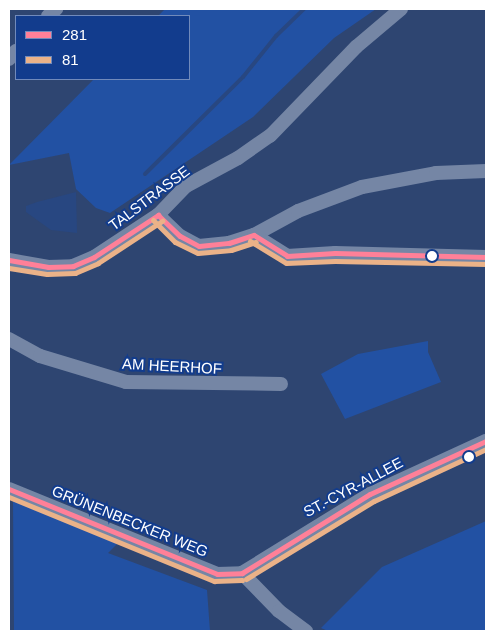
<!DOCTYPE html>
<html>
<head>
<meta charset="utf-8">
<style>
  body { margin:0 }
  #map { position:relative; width:495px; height:640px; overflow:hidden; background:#2e4571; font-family:Helvetica,sans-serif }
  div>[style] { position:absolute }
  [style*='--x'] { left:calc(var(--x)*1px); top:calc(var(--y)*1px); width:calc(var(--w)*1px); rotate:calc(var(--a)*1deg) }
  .green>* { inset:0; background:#2251a3 }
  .water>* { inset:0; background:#284781 }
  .stream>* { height:4px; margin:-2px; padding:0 2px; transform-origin:2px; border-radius:2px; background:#284781 }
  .street>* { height:14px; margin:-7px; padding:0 7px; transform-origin:7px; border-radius:7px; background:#7586a5 }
  .bus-1>* { height:5px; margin:-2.5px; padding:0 2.5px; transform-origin:2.5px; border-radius:2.5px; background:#ff8098 }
  .bus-2>* { height:5px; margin:-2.5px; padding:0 2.5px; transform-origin:2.5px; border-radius:2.5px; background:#ebb288 }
  .dots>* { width:14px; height:14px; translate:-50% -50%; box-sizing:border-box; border:2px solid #123c8d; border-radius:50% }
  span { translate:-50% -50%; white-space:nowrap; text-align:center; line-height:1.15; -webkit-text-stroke:4px #123c8d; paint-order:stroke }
  .street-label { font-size:15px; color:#fff }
  .frame { position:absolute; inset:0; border:10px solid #fff; pointer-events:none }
  .legend { position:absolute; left:15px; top:15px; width:175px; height:65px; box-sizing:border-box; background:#123c8d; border:1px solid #718abb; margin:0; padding:6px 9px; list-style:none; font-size:15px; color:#fff }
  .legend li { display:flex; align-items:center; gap:10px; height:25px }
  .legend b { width:25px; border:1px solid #718abb }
</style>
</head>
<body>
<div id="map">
  <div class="green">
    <div style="clip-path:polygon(165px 9px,376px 9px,334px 38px,253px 117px,110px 213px,96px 208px,76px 189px,69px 153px,9px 165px,94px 79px,189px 79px,189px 16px,158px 16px)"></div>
    <div style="clip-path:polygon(428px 341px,428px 352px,441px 382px,345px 419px,321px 374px,358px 354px)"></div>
    <div style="clip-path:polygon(13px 501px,120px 541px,108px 553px,207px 590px,210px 631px,14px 631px)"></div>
    <div style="clip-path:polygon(486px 521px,486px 631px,328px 631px,321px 628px,382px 567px)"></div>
  </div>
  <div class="water">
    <div style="clip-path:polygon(76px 192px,77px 233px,51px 230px,26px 212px,26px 206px,37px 202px)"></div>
  </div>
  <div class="stream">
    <div style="--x:145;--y:174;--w:138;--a:-44.7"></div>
    <div style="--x:243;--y:77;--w:53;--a:-51.2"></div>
    <div style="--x:276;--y:36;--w:39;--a:-44"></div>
  </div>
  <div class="street">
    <div style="--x:48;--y:16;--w:11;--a:-41"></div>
    <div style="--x:9;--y:59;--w:11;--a:-49"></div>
    <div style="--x:158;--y:215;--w:30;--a:44"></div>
    <div style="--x:180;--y:236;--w:21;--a:28"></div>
    <div style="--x:199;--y:246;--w:30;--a:-6"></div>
    <div style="--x:229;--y:243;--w:26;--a:-18"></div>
    <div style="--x:254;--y:235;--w:50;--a:-28.6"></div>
    <div style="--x:298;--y:211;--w:68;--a:-20.6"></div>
    <div style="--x:362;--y:187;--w:75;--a:-10.7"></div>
    <div style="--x:436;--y:173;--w:50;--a:-2.3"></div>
    <div style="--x:254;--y:235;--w:39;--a:32"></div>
    <div style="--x:287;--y:256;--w:48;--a:-3.6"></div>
    <div style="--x:335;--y:253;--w:151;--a:1.5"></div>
    <div style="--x:9;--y:260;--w:40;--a:10"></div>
    <div style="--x:48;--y:267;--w:25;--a:-2"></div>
    <div style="--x:73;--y:266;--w:23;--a:-23"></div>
    <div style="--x:94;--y:257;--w:77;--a:-33.3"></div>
    <div style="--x:158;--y:215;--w:40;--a:-46"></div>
    <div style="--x:186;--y:186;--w:59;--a:-28.3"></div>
    <div style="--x:238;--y:158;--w:39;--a:-35"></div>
    <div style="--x:270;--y:136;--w:124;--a:-46"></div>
    <div style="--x:356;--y:47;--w:59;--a:-40.2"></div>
    <div style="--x:9;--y:339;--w:35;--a:29"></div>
    <div style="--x:40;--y:356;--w:90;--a:16.8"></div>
    <div style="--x:126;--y:382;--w:155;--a:0.7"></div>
    <div style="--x:9;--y:489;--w:225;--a:22.2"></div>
    <div style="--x:217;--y:574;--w:25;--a:-2"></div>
    <div style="--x:242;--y:573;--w:150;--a:-31.7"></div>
    <div style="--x:370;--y:494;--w:128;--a:-24.6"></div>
    <div style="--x:242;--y:573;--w:53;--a:45.8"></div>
    <div style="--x:279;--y:611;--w:34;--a:37"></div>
  </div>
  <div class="bus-1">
    <div style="--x:158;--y:215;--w:30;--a:44"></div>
    <div style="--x:180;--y:236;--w:21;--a:28"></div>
    <div style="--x:199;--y:246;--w:30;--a:-6"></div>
    <div style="--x:229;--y:243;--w:26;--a:-18"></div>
    <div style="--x:254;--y:235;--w:39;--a:32"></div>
    <div style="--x:287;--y:256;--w:48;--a:-3.6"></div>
    <div style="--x:335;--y:253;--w:151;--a:1.5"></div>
    <div style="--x:9;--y:260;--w:40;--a:10"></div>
    <div style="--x:48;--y:267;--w:25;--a:-2"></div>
    <div style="--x:73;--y:266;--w:23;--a:-23"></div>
    <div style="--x:94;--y:257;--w:77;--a:-33.3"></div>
    <div style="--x:9;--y:489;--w:225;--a:22.2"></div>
    <div style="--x:217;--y:574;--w:25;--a:-2"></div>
    <div style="--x:242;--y:573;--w:150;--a:-31.7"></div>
    <div style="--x:370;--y:494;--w:128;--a:-24.6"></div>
  </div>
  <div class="bus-2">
    <div style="--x:153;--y:220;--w:31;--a:45"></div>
    <div style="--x:175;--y:242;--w:25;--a:26"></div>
    <div style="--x:198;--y:253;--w:33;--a:-5"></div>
    <div style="--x:231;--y:250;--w:26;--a:-18"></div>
    <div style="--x:250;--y:241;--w:42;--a:31.4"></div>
    <div style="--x:286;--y:263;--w:49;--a:-2.3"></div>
    <div style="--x:335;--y:261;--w:151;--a:1.1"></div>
    <div style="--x:9;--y:268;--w:38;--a:9"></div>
    <div style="--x:47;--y:274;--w:28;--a:-2"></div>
    <div style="--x:75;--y:273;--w:25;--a:-23"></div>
    <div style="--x:98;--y:263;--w:77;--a:-33.3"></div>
    <div style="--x:9;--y:497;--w:222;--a:22.3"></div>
    <div style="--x:214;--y:581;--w:28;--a:-2"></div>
    <div style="--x:246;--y:579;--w:150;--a:-31.4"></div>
    <div style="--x:374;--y:501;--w:123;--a:-24.9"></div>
  </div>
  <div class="dots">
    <div style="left:432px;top:256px;background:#fff"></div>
    <div style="left:469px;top:457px;background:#fff"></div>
  </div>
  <div class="street-label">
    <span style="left:149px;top:198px;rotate:-37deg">TALSTRASSE</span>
    <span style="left:172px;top:366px;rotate:3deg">AM HEERHOF</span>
    <span style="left:353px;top:487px;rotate:-28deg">ST.-CYR-ALLEE</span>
    <span style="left:130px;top:521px;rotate:22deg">GRÜNENBECKER WEG</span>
  </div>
  <div class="frame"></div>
  <ul class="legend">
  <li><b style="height:6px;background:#ff8098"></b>281</li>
  <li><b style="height:6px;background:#ebb288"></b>81</li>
  </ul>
</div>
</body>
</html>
